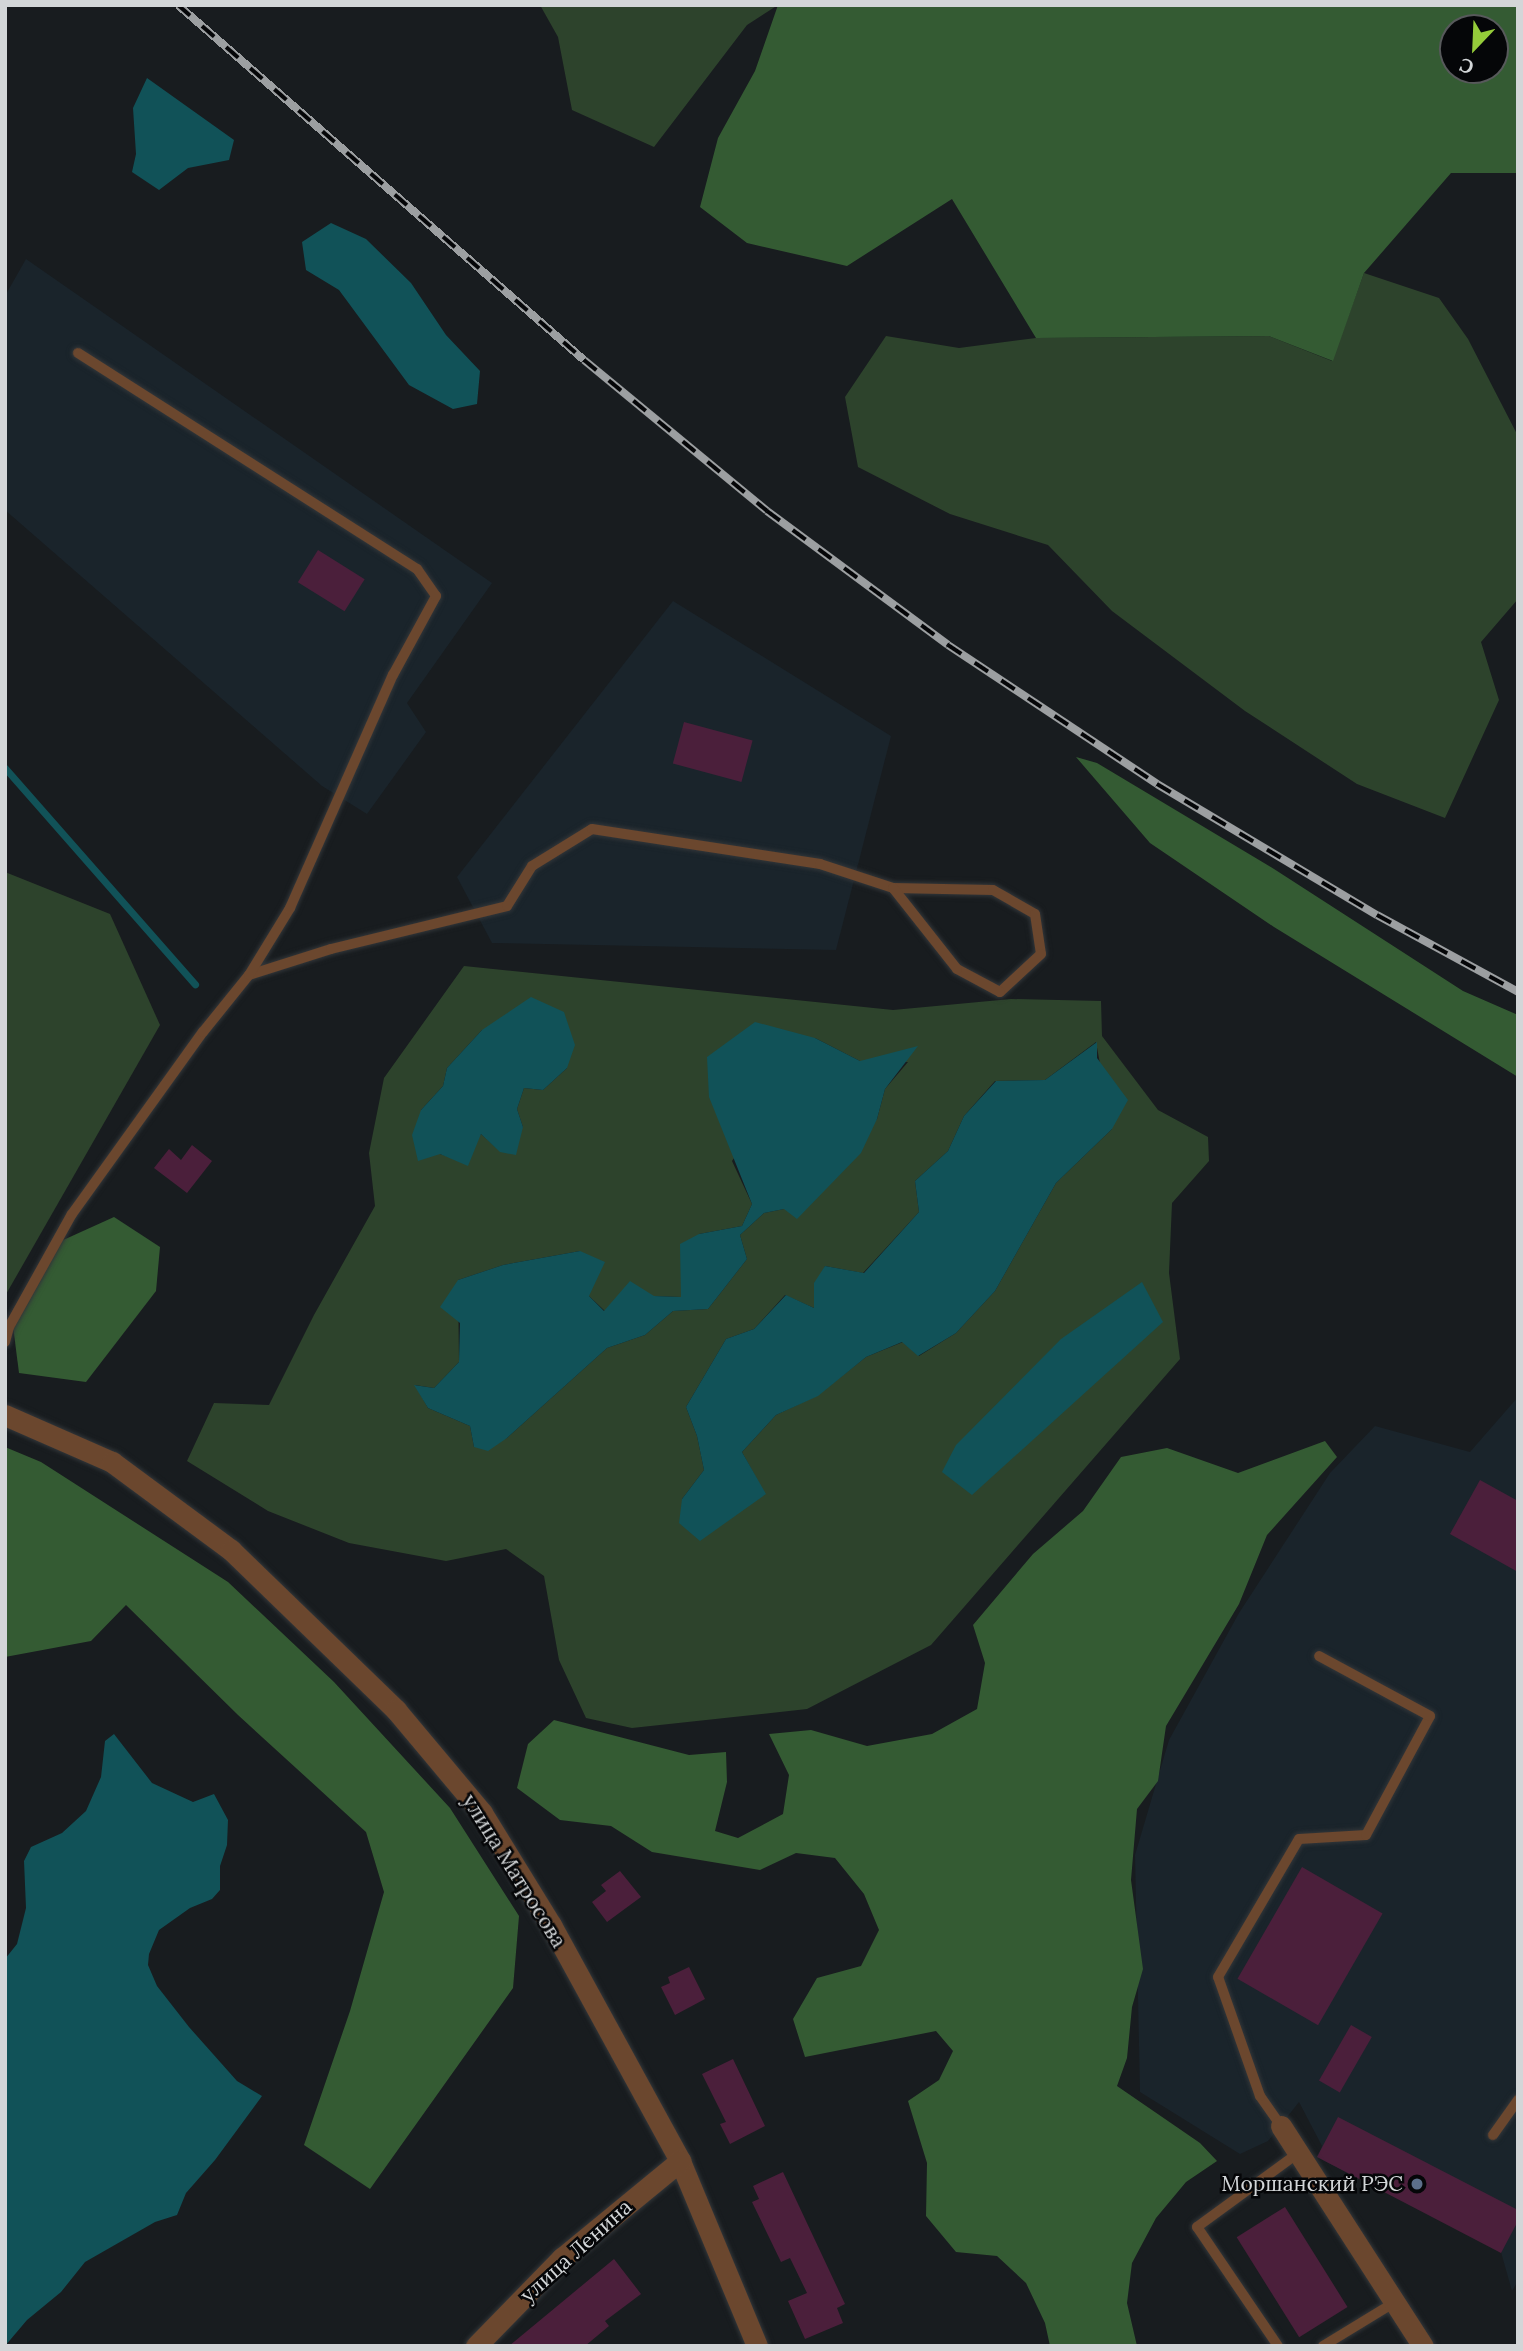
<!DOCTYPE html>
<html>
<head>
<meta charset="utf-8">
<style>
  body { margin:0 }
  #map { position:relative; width:1523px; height:2351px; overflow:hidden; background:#181c1f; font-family:Lora,serif }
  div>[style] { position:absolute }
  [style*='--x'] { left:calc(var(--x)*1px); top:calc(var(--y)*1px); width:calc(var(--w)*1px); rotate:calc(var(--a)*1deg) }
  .built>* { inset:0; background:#1a242b }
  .green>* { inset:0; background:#2d432c }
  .forest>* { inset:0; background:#345b33 }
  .water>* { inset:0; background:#115258 }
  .stream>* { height:7px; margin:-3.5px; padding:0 3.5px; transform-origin:3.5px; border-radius:3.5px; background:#115258 }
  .building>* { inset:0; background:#4b1f3b; transform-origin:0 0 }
  .roads { filter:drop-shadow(0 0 2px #323639) drop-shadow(0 0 2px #323639) }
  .lane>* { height:10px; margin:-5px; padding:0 5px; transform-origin:5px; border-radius:5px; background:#6b472e }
  .street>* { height:21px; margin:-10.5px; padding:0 10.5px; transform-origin:10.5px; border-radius:10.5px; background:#6b472e }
  .rail>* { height:8px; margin-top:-4px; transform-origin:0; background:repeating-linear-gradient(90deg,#050608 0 16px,#9c9fa1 0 32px); box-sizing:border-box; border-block:2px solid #9c9fa1 }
  .dots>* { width:19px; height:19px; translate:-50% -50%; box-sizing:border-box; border:4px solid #050608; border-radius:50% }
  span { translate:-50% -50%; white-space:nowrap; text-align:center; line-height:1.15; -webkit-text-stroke:5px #050608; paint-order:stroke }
  .street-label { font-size:21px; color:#d3d6d8 }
  .poi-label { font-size:21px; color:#d3d6d8 }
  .right { translate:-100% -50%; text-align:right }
  .frame { position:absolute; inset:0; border:7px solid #d3d6d8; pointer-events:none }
  .north { position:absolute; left:1439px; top:14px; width:70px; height:70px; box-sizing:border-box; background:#050608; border:2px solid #57595b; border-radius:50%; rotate:203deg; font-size:19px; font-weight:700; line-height:28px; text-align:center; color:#d3d6d8 }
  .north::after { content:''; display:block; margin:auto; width:24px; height:32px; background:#95cc3a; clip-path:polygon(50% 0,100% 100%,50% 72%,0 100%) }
</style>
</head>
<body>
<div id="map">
  <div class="built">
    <div style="clip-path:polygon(26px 259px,492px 583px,407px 703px,426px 732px,367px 814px,322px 786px,5px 510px,5px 296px)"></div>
    <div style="clip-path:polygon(673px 601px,891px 736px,836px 950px,492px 943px,457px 877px)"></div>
    <div style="clip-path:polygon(1518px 1397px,1518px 2281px,1512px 2291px,1501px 2252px,1317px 2157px,1322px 2146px,1299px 2102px,1268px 2141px,1240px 2154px,1140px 2092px,1135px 1855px,1169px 1740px,1239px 1613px,1330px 1473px,1375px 1426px,1470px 1452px)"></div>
  </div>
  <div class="green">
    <div style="clip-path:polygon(540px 5px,778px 5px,747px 25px,654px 147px,572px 110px,558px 37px)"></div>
    <div style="clip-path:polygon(1364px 273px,1439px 298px,1468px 339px,1518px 436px,1518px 599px,1481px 642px,1499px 700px,1445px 818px,1357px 784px,1245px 711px,1112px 611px,1048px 545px,950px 514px,858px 467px,845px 397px,886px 336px,959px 348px,1036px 338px,1269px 336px,1332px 361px)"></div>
    <div style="clip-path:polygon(5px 872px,110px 914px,160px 1025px,5px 1296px)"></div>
    <div style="clip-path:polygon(evenodd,464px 966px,893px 1010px,1011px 999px,1101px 1001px,1102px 1036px,1158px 1110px,1208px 1137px,1209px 1161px,1172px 1203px,1169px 1273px,1180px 1359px,931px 1645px,807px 1709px,632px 1728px,586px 1718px,559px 1660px,544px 1576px,506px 1549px,446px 1561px,349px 1543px,268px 1511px,187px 1461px,214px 1403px,269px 1405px,314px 1315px,375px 1206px,369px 1153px,384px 1078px,464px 966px,482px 1030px,567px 1068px,543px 1090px,524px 1088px,517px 1109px,523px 1127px,500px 1151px,481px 1134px,461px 1161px,440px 1154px,421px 1110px,443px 1086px,447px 1068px,482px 1030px,464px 966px,815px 1038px,860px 1061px,908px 1062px,885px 1089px,877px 1119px,784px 1209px,764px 1213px,740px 1235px,747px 1259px,708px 1309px,673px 1311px,645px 1335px,607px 1348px,507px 1438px,474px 1447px,470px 1426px,428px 1408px,415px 1385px,434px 1388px,459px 1362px,458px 1280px,503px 1265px,580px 1251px,589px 1296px,605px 1311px,654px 1296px,681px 1297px,699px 1234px,742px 1226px,752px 1204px,732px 1161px,815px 1038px,464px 966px,1096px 1042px,1112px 1129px,1056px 1183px,995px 1291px,956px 1333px,919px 1356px,903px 1342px,866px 1357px,818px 1395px,776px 1415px,742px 1452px,765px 1494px,682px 1499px,704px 1470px,697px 1436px,686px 1407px,726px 1339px,754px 1329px,785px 1295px,814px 1308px,825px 1266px,863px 1273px,919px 1212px,915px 1181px,948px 1151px,964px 1116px,995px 1081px,1045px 1080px,1096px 1042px)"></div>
  </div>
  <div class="forest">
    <div style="clip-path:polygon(evenodd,778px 5px,1518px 5px,1518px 173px,1451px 173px,1364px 273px,1333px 361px,1269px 336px,1036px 338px,952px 199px,847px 266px,747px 243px,700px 207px,718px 138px,755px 71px,778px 5px,1453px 28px,1495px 28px,1495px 70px,1453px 70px,1453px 28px)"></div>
    <div style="clip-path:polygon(1076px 757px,1097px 763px,1274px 869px,1463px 991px,1518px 1015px,1518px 1077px,1274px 927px,1150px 843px)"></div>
    <div style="clip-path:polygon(114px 1217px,160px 1247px,156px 1291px,86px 1382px,19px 1373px,13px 1326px,61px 1241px)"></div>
    <div style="clip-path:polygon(1325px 1441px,1337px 1457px,1267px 1535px,1239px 1604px,1166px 1726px,1158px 1781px,1137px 1809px,1131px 1880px,1143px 1969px,1132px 2007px,1127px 2058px,1117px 2086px,1200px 2143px,1217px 2161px,1186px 2182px,1156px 2218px,1132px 2263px,1127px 2303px,1137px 2346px,1050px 2346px,1045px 2323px,1026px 2283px,997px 2256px,956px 2252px,926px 2216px,927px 2163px,908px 2101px,939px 2080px,953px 2051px,936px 2031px,805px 2057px,793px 2019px,817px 1978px,861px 1966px,879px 1930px,864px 1894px,835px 1858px,796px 1853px,760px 1870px,652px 1852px,611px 1826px,560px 1820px,517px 1788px,528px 1744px,554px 1720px,689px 1755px,726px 1752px,727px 1782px,715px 1831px,738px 1838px,783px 1814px,789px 1775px,769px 1734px,811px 1730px,867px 1746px,932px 1734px,977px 1709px,985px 1663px,973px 1625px,1033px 1554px,1083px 1511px,1121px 1457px,1167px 1448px,1238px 1473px)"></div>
    <div style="clip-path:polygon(5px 1447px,41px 1462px,228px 1582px,334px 1682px,450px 1808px,519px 1916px,513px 1988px,370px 2189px,304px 2145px,350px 2011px,384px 1892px,366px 1832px,238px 1715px,126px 1605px,91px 1641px,5px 1657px)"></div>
  </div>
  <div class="water">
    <div style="clip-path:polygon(147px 78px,234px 140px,229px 160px,188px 168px,159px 190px,132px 172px,136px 154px,133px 108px)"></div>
    <div style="clip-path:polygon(331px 223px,366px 239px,411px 283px,446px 335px,480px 371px,477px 404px,453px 409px,409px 385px,339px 290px,306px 270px,302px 242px)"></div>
    <div style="clip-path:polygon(531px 997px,564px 1012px,575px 1045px,567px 1068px,543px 1090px,524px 1088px,517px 1109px,523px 1127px,516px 1155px,500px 1152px,481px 1134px,468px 1166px,440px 1154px,418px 1161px,412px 1135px,421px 1110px,443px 1086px,447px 1068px,482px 1030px)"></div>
    <div style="clip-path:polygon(755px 1022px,815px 1038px,860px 1061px,918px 1046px,885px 1089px,877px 1119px,861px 1153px,797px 1219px,784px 1209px,764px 1213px,740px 1235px,747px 1259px,708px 1309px,673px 1311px,645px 1335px,607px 1348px,507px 1438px,488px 1451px,474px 1447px,470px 1426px,428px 1408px,414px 1385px,434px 1388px,459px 1362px,460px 1323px,440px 1307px,458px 1280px,503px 1265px,580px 1251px,605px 1262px,589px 1296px,604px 1311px,630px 1281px,654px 1296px,681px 1297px,680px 1244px,699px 1234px,742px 1226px,752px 1204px,709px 1097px,707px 1057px)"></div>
    <div style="clip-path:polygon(1097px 1042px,1097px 1058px,1128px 1100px,1112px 1129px,1056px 1183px,995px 1291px,956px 1333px,918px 1356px,902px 1342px,866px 1357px,818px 1396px,776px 1415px,742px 1452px,766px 1494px,700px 1541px,679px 1523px,682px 1499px,704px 1470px,697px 1436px,686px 1407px,726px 1339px,754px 1329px,786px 1295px,814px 1308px,814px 1283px,825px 1266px,864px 1273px,919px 1212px,915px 1181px,948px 1151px,964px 1116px,996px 1081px,1045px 1080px)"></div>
    <div style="clip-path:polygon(1142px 1282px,1163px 1322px,972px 1495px,942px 1472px,956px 1445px,1061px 1339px)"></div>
    <div style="clip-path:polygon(114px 1734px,152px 1783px,193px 1802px,214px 1794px,228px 1820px,227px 1845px,220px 1866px,220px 1890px,212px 1899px,190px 1908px,159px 1930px,149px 1954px,148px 1965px,157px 1986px,189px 2027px,237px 2081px,262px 2096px,215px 2160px,186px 2193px,177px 2215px,155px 2222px,85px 2262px,61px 2292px,27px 2320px,5px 2346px,5px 1959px,17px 1944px,26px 1908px,24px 1861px,31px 1847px,62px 1833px,86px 1811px,101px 1777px,105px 1741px)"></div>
  </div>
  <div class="stream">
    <div style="--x:5;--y:768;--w:288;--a:48.7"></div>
  </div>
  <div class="building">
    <div style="left:318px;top:550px;width:55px;height:38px;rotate:32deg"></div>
    <div style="left:684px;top:722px;width:71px;height:43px;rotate:15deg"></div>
    <div style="clip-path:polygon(192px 1145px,212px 1161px,187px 1193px,154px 1168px,169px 1149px,181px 1160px)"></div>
    <div style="clip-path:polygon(1480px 1480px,1518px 1501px,1518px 1572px,1450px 1534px)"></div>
    <div style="left:1302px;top:1867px;width:93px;height:129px;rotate:30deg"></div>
    <div style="clip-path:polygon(620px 1871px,641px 1897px,607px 1922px,592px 1902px,606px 1891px,601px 1885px)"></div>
    <div style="clip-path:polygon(689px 1967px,705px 1999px,675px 2015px,661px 1987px,670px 1983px,668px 1977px)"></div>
    <div style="left:1351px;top:2025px;width:24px;height:64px;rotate:30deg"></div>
    <div style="clip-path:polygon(733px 2059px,765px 2126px,730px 2144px,720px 2124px,726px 2122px,702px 2074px)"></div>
    <div style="clip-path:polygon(1338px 2117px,1518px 2210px,1518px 2221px,1501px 2253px,1317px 2157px)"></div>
    <div style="clip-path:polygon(783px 2172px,845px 2304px,837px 2308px,843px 2323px,805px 2339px,788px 2301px,807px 2293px,790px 2258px,781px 2262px,752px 2202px,759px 2199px,753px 2186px)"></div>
    <div style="left:1285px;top:2207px;width:118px;height:57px;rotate:58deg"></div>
    <div style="clip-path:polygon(614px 2259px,641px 2294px,605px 2321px,609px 2326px,585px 2346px,509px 2346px)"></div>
  </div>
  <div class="roads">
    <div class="lane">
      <div style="--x:249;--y:975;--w:86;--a:-17.6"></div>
      <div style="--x:331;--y:949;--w:181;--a:-13.7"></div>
      <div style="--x:507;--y:906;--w:47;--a:-58"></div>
      <div style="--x:532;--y:866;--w:70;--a:-31.7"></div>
      <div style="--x:592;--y:829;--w:231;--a:8.7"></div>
      <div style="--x:820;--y:864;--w:77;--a:18.2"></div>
      <div style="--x:893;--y:888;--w:100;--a:1.1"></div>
      <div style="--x:993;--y:890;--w:48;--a:29.7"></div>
      <div style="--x:1035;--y:914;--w:40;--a:81.5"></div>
      <div style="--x:1041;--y:954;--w:56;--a:137.2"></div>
      <div style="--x:1000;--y:992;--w:49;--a:-151.9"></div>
      <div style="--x:957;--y:969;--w:103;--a:-128.3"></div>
      <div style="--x:5;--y:1342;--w:16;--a:-75"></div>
      <div style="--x:9;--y:1327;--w:129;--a:-60.9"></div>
      <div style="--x:72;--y:1214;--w:224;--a:-54.3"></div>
      <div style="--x:203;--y:1032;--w:73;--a:-51.1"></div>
      <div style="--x:249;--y:975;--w:79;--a:-58.5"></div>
      <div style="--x:290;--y:908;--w:255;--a:-66.2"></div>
      <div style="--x:393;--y:675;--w:90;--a:-61.4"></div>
      <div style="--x:436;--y:596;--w:33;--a:-125"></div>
      <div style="--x:417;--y:569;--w:402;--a:-147.5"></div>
      <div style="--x:1281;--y:2126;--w:37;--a:-125"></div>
      <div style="--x:1260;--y:2096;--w:126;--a:-109.4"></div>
      <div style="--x:1218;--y:1977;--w:160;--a:-59.6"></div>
      <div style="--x:1299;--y:1839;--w:67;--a:-3.4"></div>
      <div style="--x:1366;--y:1835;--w:135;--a:-61.7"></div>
      <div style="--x:1430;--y:1716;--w:126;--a:-151.6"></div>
      <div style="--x:1493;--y:2135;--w:43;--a:-54.5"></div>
      <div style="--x:1278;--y:2346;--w:144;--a:-124.2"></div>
      <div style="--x:1197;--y:2227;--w:125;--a:-36.2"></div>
      <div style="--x:1323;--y:2346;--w:84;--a:-31.4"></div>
    </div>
    <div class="street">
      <div style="--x:5;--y:1415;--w:117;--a:23.7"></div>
      <div style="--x:112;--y:1462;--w:148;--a:36.5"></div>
      <div style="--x:231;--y:1550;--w:230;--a:44.1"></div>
      <div style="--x:396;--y:1710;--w:134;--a:50.1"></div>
      <div style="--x:482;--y:1813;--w:132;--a:58.4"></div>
      <div style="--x:551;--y:1925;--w:269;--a:61.3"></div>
      <div style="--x:680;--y:2161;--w:200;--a:67.4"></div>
      <div style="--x:1281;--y:2126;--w:262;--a:57.2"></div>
      <div style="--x:476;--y:2346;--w:123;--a:-45.7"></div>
      <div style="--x:562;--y:2258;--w:153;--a:-39.4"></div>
    </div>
  </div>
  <div class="rail">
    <div style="--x:178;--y:5;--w:539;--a:41.17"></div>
    <div style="--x:584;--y:360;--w:237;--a:39.5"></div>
    <div style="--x:767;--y:511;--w:225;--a:36.5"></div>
    <div style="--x:948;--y:645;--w:251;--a:33.6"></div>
    <div style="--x:1157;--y:784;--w:256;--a:30.8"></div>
    <div style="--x:1377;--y:915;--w:161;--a:28.6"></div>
  </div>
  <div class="dots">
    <div style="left:1417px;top:2184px;background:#5c6f8a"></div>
  </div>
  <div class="street-label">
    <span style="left:514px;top:1871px;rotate:58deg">улица Матросова</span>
    <span style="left:576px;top:2251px;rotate:-42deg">улица Ленина</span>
  </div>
  <div class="poi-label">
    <span class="right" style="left:1403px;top:2184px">Моршанский РЭС</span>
  </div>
  <div class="frame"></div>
  <div class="north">С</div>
</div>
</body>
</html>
